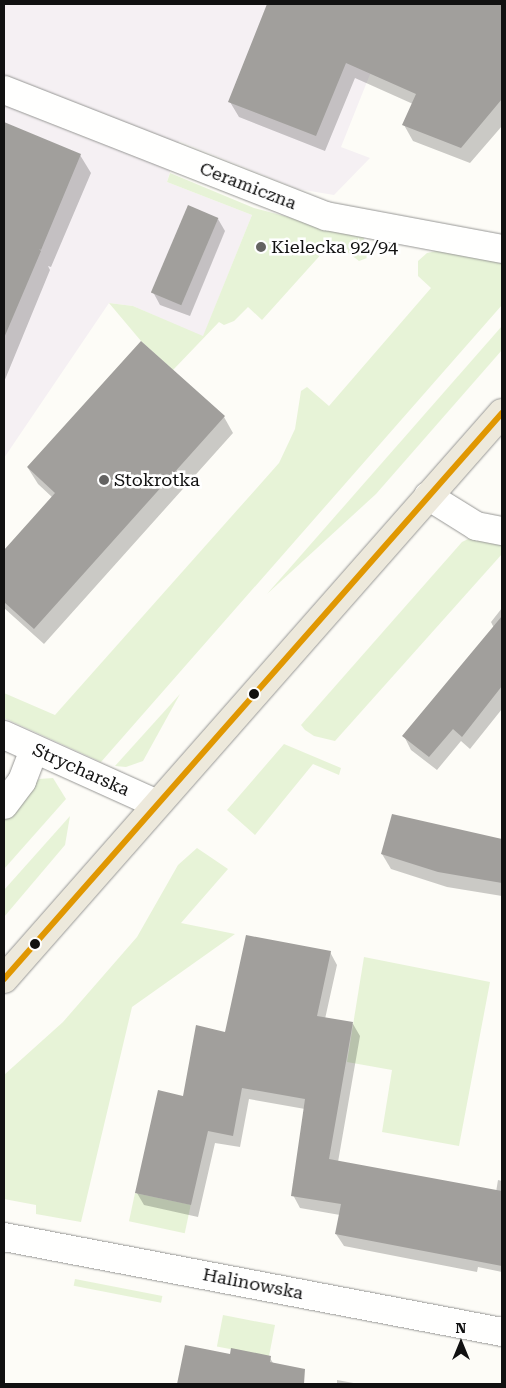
<!DOCTYPE html>
<html>
<head>
<meta charset="utf-8">
<style>
  body { margin:0 }
  #map { position:relative; width:506px; height:1388px; overflow:hidden; background:#fdfcf7; font-family:"Roboto Serif",serif }
  div>[style] { position:absolute }
  [style*='--x'] { left:calc(var(--x)*1px); top:calc(var(--y)*1px); width:calc(var(--w)*1px); rotate:calc(var(--a)*1deg) }
  .industrial>* { inset:0; background:#f5f0f3 }
  .green>* { inset:0; background:#e7f3d7; transform-origin:0 0 }
  .shadow>* { inset:0; background:#0003 }
  .building>* { inset:0; background:#a19f9c; transform-origin:0 0 }
  .roads { filter:drop-shadow(0 0 1px #979795) drop-shadow(0 0 1px #979795) }
  .minor>* { height:28px; margin:-14px; padding:0 14px; transform-origin:14px; border-radius:14px; background:#fffffe }
  .major>* { height:28px; margin:-14px; padding:0 14px; transform-origin:14px; border-radius:14px; background:#ede9dc }
  .bus-1>* { height:6px; margin:-3px; padding:0 3px; transform-origin:3px; border-radius:3px; background:#e09702 }
  .dots>* { width:14px; height:14px; translate:-50% -50%; box-sizing:border-box; border:2px solid #fff; border-radius:50% }
  span { translate:-50% -50%; white-space:nowrap; text-align:center; line-height:1.15; -webkit-text-stroke:5px #fff; paint-order:stroke }
  .street-label { font-size:18px; color:#111 }
  .poi-label { font-size:18px; color:#111 }
  .left { translate:0 -50%; text-align:left }
  .frame { position:absolute; inset:0; border:5px solid #111; pointer-events:none }
  .north { position:absolute; left:436px; top:1318px; width:50px; height:50px; -webkit-text-stroke:4px #fff; paint-order:stroke; rotate:0deg; font-size:14px; font-weight:700; line-height:20px; text-align:center; color:#111 }
  .north::after { content:''; display:block; margin:auto; width:18px; height:22px; background:#111; clip-path:polygon(50% 0,100% 100%,50% 72%,0 100%) }
</style>
</head>
<body>
<div id="map">
  <div class="industrial">
    <div style="clip-path:polygon(4px 4px,398px 4px,341px 147px,370px 158px,334px 195px,298px 189px,179px 141px,167px 182px,252px 215px,203px 337px,133px 306px,109px 303px,4px 458px)"></div>
  </div>
  <div class="green">
    <div style="clip-path:polygon(170px 173px,254px 208px,364px 237px,367px 258px,359px 261px,333px 241px,262px 320px,248px 307px,234px 321px,224px 325px,219px 322px,173px 370px,141px 341px,109px 303px,133px 306px,203px 336px,252px 215px,167px 182px)"></div>
    <div style="clip-path:polygon(441px 250px,502px 261px,502px 305px,101px 762px,4px 718px,4px 693px,55px 715px,279px 463px,295px 429px,301px 391px,307px 387px,329px 406px,431px 288px,418px 276px,418px 261px,427px 253px)"></div>
    <div style="clip-path:polygon(502px 326px,502px 350px,376px 494px,267px 594px)"></div>
    <div style="clip-path:polygon(470px 538px,502px 542px,502px 554px,335px 741px,314px 736px,305px 730px,301px 725px,462px 542px)"></div>
    <div style="clip-path:polygon(180px 694px,143px 761px,126px 767px,115px 766px)"></div>
    <div style="clip-path:polygon(284px 744px,341px 768px,339px 775px,313px 764px,255px 835px,227px 810px)"></div>
    <div style="clip-path:polygon(53px 778px,66px 799px,4px 869px,4px 821px,39px 779px)"></div>
    <div style="clip-path:polygon(70px 816px,65px 845px,4px 917px,4px 890px)"></div>
    <div style="clip-path:polygon(197px 848px,228px 869px,181px 923px,235px 934px,132px 1007px,81px 1222px,36px 1214px,36px 1205px,4px 1199px,4px 1075px,63px 1022px,137px 937px,178px 865px)"></div>
    <div style="clip-path:polygon(364px 957px,490px 982px,459px 1146px,382px 1132px,392px 1070px,347px 1062px)"></div>
    <div style="left:135px;top:1193px;width:57px;height:29px;rotate:12deg"></div>
    <div style="left:75px;top:1279px;width:89px;height:7px;rotate:11deg"></div>
    <div style="left:223px;top:1315px;width:53px;height:32px;rotate:11deg"></div>
  </div>
  <div class="shadow">
    <div style="clip-path:polygon(268px 4px,502px 4px,502px 126px,470px 163px,413px 141px,404px 125px,413px 104px,355px 78px,325px 151px,239px 117px,230px 102px)"></div>
    <div style="clip-path:polygon(4px 124px,80px 155px,91px 173px,51px 267px,48px 266px,50px 270px,4px 382px)"></div>
    <div style="clip-path:polygon(218px 219px,225px 231px,190px 316px,160px 305px,153px 292px)"></div>
    <div style="clip-path:polygon(224px 417px,233px 433px,44px 644px,4px 608px,4px 552px,53px 498px,38px 484px,28px 468px)"></div>
    <div style="clip-path:polygon(502px 608px,502px 709px,470px 749px,461px 741px,437px 770px,411px 750px,404px 736px,494px 628px,491px 622px)"></div>
    <div style="clip-path:polygon(393px 815px,502px 840px,502px 896px,447px 887px,391px 869px,382px 854px)"></div>
    <div style="clip-path:polygon(330px 952px,337px 965px,325px 1019px,353px 1024px,360px 1036px,338px 1162px,496px 1192px,498px 1180px,502px 1181px,502px 1272px,478px 1267px,477px 1272px,344px 1246px,336px 1234px,340px 1215px,300px 1208px,293px 1195px,305px 1109px,249px 1099px,240px 1147px,215px 1143px,198px 1217px,144px 1205px,137px 1193px,184px 1098px,226px 1033px)"></div>
    <div style="clip-path:polygon(186px 1346px,231px 1355px,270px 1358px,276px 1368px,273px 1384px,178px 1384px)"></div>
    <div style="clip-path:polygon(337px 1380px,359px 1384px,337px 1384px)"></div>
  </div>
  <div class="building">
    <div style="clip-path:polygon(267px 4px,502px 4px,502px 99px,461px 148px,402px 125px,416px 94px,346px 63px,316px 136px,228px 102px)"></div>
    <div style="clip-path:polygon(4px 122px,81px 154px,41px 250px,39px 249px,41px 251px,4px 338px)"></div>
    <div style="left:188px;top:205px;width:33px;height:95px;rotate:23deg"></div>
    <div style="clip-path:polygon(141px 341px,225px 416px,34px 629px,4px 602px,4px 550px,55px 493px,27px 467px)"></div>
    <div style="clip-path:polygon(502px 616px,502px 686px,462px 737px,453px 729px,429px 757px,402px 736px)"></div>
    <div style="clip-path:polygon(392px 814px,502px 839px,502px 883px,438px 872px,381px 854px)"></div>
    <div style="clip-path:polygon(246px 935px,331px 951px,317px 1016px,353px 1022px,329px 1159px,502px 1191px,502px 1266px,335px 1234px,341px 1204px,291px 1196px,305px 1099px,242px 1088px,233px 1136px,208px 1131px,191px 1205px,135px 1193px,158px 1090px,183px 1096px,196px 1025px,225px 1032px)"></div>
    <div style="clip-path:polygon(185px 1345px,230px 1354px,231px 1348px,271px 1356px,270px 1362px,305px 1369px,304px 1384px,177px 1384px)"></div>
  </div>
  <div class="roads">
    <div class="minor">
      <div style="--x:4;--y:90;--w:346;--a:21.4"></div>
      <div style="--x:326;--y:216;--w:179;--a:10.6"></div>
      <div style="--x:428;--y:496;--w:57;--a:32"></div>
      <div style="--x:476;--y:526;--w:26;--a:11"></div>
      <div style="--x:4;--y:735;--w:168;--a:24.3"></div>
      <div style="--x:4;--y:805;--w:30;--a:-53"></div>
      <div style="--x:22;--y:781;--w:34;--a:-69"></div>
      <div style="--x:4;--y:1237;--w:507;--a:10.8"></div>
    </div>
    <div class="major">
      <div style="--x:4;--y:979;--w:754;--a:-48.66"></div>
    </div>
  </div>
  <div class="bus-1">
    <div style="--x:4;--y:979;--w:754;--a:-48.66"></div>
  </div>
  <div class="dots">
    <div style="left:261px;top:247px;background:#646362"></div>
    <div style="left:104px;top:480px;background:#646362"></div>
    <div style="left:254px;top:694px;background:#111"></div>
    <div style="left:35px;top:944px;background:#111"></div>
  </div>
  <div class="street-label">
    <span style="left:248px;top:186px;rotate:21deg">Ceramiczna</span>
    <span style="left:81px;top:770px;rotate:24deg">Strycharska</span>
    <span style="left:253px;top:1284px;rotate:11deg">Halinowska</span>
  </div>
  <div class="poi-label">
    <span class="left" style="left:271px;top:247px">Kielecka 92/94</span>
    <span class="left" style="left:114px;top:480px">Stokrotka</span>
  </div>
  <div class="frame"></div>
  <div class="north">N</div>
</div>
</body>
</html>
